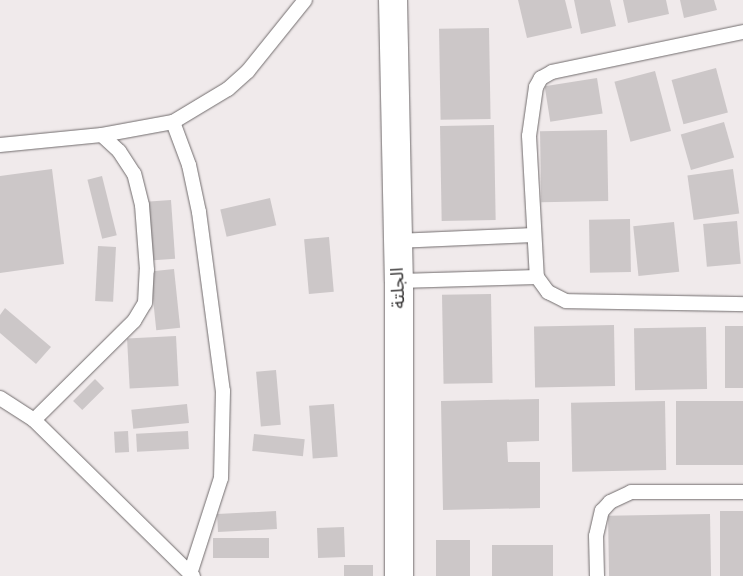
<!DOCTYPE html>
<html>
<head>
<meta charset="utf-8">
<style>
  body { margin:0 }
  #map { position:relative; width:743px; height:576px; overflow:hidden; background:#f0eaeb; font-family:"PT Sans","Noto Sans Arabic",sans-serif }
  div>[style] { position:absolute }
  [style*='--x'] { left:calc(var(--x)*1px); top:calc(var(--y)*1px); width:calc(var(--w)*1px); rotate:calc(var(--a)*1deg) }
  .building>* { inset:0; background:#ccc7c8; transform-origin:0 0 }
  .roads { filter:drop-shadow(0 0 1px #716c6d) drop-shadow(0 0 1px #716c6d) }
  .lane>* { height:14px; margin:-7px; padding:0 7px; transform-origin:7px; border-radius:7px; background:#fff }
  .street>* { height:28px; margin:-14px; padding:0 14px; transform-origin:14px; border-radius:14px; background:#fff }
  span { translate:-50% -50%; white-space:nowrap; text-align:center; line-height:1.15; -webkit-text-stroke:4px #fff; paint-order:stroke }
  .street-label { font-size:18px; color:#353333 }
</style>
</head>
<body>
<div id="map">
  <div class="building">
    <div style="clip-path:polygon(518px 0,565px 0,572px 28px,527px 38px)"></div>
    <div style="clip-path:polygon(574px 0,610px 0,616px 26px,581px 34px)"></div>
    <div style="clip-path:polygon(623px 0,666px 0,669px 14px,628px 23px)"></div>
    <div style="clip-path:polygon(680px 0,714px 0,717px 10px,684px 18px)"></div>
    <div style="left:489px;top:28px;width:91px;height:50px;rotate:89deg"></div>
    <div style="left:716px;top:68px;width:46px;height:46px;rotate:75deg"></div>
    <div style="left:655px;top:71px;width:62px;height:42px;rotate:75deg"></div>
    <div style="left:597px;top:78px;width:36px;height:53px;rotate:81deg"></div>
    <div style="left:724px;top:122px;width:37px;height:45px;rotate:74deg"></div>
    <div style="left:494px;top:125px;width:95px;height:54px;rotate:89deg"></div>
    <div style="left:607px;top:130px;width:71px;height:67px;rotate:89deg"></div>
    <div style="clip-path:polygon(52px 169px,64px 264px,0 273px,0 176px)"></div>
    <div style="left:733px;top:169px;width:45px;height:46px;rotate:82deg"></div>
    <div style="left:102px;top:176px;width:61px;height:15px;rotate:76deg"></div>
    <div style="left:270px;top:198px;width:28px;height:51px;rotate:77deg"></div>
    <div style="left:171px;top:200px;width:59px;height:25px;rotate:86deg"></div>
    <div style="left:630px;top:219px;width:53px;height:41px;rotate:89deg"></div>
    <div style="left:737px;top:221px;width:43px;height:34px;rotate:85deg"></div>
    <div style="left:674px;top:222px;width:50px;height:41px;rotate:84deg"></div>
    <div style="left:329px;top:237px;width:55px;height:25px;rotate:85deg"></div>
    <div style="left:98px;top:246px;width:18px;height:55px;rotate:3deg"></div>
    <div style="left:174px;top:269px;width:59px;height:24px;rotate:84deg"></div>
    <div style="left:491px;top:294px;width:89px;height:49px;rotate:89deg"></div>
    <div style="clip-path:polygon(5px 308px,51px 347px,36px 364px,0 333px,0 315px)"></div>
    <div style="left:614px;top:325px;width:61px;height:80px;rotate:89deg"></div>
    <div style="left:725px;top:326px;width:18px;height:62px"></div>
    <div style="left:706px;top:327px;width:62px;height:72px;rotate:89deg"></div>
    <div style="left:176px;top:336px;width:50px;height:49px;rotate:87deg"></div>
    <div style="left:276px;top:370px;width:55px;height:20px;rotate:85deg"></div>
    <div style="left:95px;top:379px;width:13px;height:31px;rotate:45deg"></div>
    <div style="clip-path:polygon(539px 399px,539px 441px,507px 442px,508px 462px,540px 462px,540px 508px,443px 510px,441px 401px)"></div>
    <div style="left:665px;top:401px;width:69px;height:94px;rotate:89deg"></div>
    <div style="left:743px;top:401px;width:64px;height:67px;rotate:90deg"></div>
    <div style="left:187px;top:404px;width:19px;height:56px;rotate:84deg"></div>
    <div style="left:334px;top:404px;width:53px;height:25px;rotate:86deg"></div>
    <div style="left:128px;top:431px;width:21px;height:14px;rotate:87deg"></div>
    <div style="left:188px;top:431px;width:18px;height:52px;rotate:87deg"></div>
    <div style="left:254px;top:434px;width:51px;height:17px;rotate:6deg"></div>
    <div style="left:276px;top:511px;width:18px;height:59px;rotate:87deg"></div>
    <div style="left:743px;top:511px;width:65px;height:23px;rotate:90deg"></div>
    <div style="left:710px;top:514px;width:62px;height:102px;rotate:89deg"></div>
    <div style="left:344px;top:527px;width:30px;height:27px;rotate:88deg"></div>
    <div style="left:269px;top:538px;width:20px;height:56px;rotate:90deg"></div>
    <div style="left:436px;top:540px;width:34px;height:36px"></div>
    <div style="left:553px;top:545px;width:31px;height:61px;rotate:90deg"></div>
    <div style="left:373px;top:565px;width:11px;height:29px;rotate:90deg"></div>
  </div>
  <div class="roads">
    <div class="lane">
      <div style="--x:743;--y:32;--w:195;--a:168.2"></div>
      <div style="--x:552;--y:72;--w:13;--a:151"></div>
      <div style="--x:541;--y:78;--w:10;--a:119"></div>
      <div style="--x:536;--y:87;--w:49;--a:98.1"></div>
      <div style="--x:529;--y:136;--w:141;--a:86.8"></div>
      <div style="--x:537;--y:277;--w:19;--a:54"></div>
      <div style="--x:548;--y:292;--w:20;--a:27"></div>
      <div style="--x:566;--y:301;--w:177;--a:1"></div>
      <div style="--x:173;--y:122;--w:46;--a:69.6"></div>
      <div style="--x:189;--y:165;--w:48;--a:78"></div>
      <div style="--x:199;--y:212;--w:181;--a:82.4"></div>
      <div style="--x:223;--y:391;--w:87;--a:91.3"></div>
      <div style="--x:221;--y:478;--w:101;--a:107.9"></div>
      <div style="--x:0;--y:145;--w:102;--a:-5.6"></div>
      <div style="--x:102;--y:135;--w:72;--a:-10.4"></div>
      <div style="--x:173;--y:122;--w:64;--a:-31"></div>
      <div style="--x:228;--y:89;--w:27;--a:-42"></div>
      <div style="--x:248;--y:71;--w:91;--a:-51.2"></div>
      <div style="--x:396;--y:241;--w:138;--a:-2.5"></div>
      <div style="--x:399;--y:281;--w:138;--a:-1.7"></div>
      <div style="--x:0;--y:398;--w:40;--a:32.9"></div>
      <div style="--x:34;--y:420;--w:223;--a:44.5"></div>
      <div style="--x:34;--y:420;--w:141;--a:-44.7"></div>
      <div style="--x:134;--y:321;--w:21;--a:-59"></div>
      <div style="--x:145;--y:303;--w:33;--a:-87"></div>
      <div style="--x:147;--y:270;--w:65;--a:-94.4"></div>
      <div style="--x:142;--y:205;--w:32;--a:-104"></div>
      <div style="--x:134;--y:174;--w:27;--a:-123"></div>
      <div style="--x:119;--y:151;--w:23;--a:-137"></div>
      <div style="--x:597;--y:576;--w:40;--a:-91.4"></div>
      <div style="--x:596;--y:536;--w:26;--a:-77"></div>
      <div style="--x:602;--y:511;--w:12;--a:-48"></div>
      <div style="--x:610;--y:502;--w:23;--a:-25"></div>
      <div style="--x:631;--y:492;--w:112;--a:0"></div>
    </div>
    <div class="street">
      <div style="--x:393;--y:0;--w:281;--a:88.8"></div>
      <div style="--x:399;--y:281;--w:295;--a:90"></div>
    </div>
  </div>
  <div class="street-label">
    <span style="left:398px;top:288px;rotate:-92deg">الجلتة</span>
  </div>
</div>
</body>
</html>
